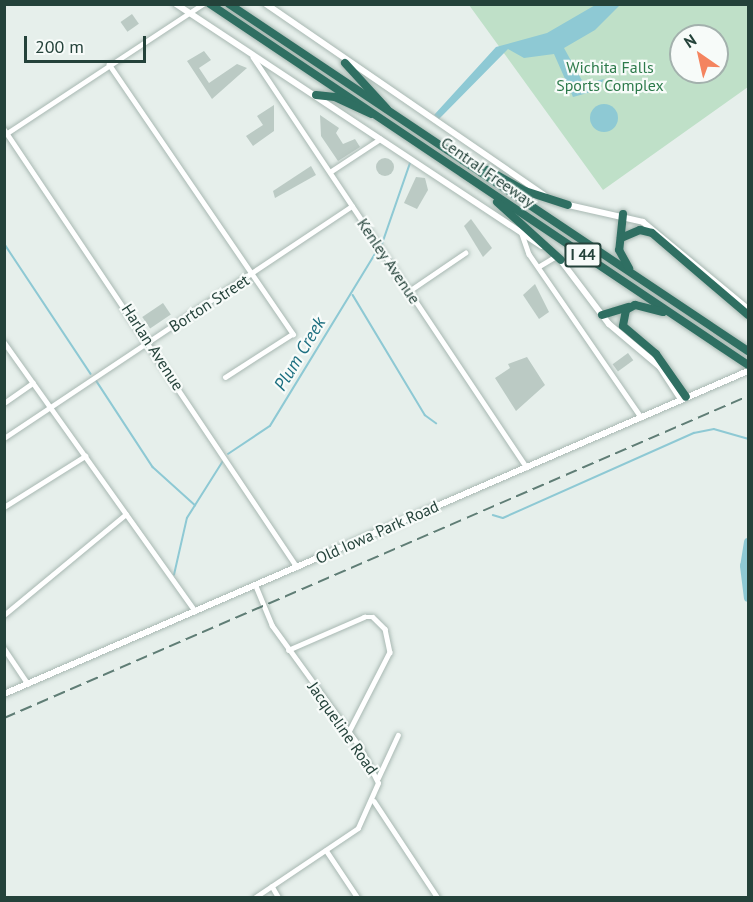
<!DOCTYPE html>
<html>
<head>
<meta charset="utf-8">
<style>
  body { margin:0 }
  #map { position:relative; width:753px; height:902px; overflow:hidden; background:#e6efeb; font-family:"PT Sans",sans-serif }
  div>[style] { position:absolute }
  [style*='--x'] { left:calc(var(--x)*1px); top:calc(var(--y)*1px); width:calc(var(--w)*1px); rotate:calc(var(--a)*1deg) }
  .green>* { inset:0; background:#bfe0c8 }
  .water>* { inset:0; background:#8ec9d4 }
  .round { border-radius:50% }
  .stream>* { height:1.5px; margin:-0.75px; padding:0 0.75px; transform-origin:0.75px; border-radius:0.75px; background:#8ec9d4 }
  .river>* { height:8px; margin:-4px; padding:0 4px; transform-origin:4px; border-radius:4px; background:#8ec9d4 }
  .building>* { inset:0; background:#bbcac4; transform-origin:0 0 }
  .roads { filter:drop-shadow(0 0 2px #a8b8b2) drop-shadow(0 0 2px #a8b8b2) }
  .minor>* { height:4.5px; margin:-2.25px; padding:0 2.25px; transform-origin:2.25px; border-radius:2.25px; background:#fff }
  .tertiary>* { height:5px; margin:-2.5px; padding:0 2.5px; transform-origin:2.5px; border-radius:2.5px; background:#fff }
  .secondary>* { height:6px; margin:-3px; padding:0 3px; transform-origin:3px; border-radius:3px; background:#fff }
  .motorway>* { height:8px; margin:-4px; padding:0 4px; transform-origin:4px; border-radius:4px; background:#2f6f62 }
  .rail>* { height:1.5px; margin-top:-0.75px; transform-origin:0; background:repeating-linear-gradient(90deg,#5f7d75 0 12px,transparent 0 18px) }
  span { translate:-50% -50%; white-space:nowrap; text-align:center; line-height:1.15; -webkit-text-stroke:4.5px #f7fbf9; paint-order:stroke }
  .shield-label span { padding:2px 4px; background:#f7fbf9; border:2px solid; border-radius:4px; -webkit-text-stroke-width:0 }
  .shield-label { font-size:15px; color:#24423a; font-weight:700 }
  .park-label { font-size:16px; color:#2d7a4b }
  .street-label { font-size:16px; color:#24423a }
  .water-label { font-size:18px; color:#1c6f80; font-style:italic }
  .frame { position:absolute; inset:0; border:6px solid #24423a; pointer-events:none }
  .north { position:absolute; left:669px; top:24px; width:60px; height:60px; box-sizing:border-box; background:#f7fbf9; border:2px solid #a3b1ad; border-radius:50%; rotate:326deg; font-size:16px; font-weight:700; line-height:24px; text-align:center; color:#24423a }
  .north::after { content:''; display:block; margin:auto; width:21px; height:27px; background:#f4845f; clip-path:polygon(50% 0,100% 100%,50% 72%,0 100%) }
  .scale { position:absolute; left:24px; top:36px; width:122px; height:27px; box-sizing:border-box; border:3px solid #24423a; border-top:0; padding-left:8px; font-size:18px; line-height:21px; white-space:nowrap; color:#24423a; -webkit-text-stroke:4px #f7fbf9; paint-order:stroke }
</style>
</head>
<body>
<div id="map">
  <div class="green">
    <div style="clip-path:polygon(evenodd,469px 5px,748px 5px,748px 87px,603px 190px,469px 5px,681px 36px,717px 36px,717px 72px,681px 72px,681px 36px)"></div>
  </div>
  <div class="water">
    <div style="clip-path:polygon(597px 4px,620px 5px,595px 30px,564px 48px,584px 84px,604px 79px,598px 90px,573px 97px,554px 54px,524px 58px,508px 49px,439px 119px,434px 115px,496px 47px,547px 33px)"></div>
    <div class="round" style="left:590px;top:104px;width:28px;height:28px"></div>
  </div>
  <div class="stream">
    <div style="--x:4;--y:243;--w:157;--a:56.4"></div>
    <div style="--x:382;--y:244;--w:86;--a:-70.9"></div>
    <div style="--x:353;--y:295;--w:140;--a:59"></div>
    <div style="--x:425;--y:415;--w:14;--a:36"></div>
    <div style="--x:96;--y:380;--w:104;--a:56.8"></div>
    <div style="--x:153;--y:467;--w:57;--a:42.1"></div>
    <div style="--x:228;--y:454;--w:50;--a:-33.7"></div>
    <div style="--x:270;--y:426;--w:205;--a:-58.6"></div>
    <div style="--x:493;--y:515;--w:10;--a:17"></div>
    <div style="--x:503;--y:518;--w:209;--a:-24"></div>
    <div style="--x:694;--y:433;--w:20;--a:-11"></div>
    <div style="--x:714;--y:429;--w:35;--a:16"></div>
    <div style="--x:174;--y:575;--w:58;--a:-77.2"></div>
    <div style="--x:187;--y:518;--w:67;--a:-57.7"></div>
  </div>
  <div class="river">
    <div style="--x:748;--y:542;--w:24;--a:99"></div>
    <div style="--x:744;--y:566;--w:32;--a:83"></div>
  </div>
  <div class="building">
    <div style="left:132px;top:14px;width:12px;height:14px;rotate:55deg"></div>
    <div style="clip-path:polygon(204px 51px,211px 60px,199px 68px,209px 83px,237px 64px,247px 68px,212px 99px,187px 61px)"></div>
    <div style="clip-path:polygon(274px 105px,274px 131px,253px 146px,246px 136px,263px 125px,257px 116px)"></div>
    <div style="clip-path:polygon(320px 115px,339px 128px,336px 133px,343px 144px,355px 139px,360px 147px,338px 161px,321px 136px)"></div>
    <div class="round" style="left:376px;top:158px;width:18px;height:18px"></div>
    <div style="clip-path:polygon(311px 166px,316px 175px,275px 198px,273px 191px)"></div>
    <div style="clip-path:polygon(416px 177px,425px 178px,428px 190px,417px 209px,404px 203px)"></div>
    <div style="clip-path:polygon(471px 219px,492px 248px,483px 257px,464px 226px)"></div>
    <div style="clip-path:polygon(535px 284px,549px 312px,539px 319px,523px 295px)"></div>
    <div style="left:163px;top:303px;width:14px;height:25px;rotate:56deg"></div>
    <div style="left:628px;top:353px;width:9px;height:19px;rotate:54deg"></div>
    <div style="clip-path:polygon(527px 357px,545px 385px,516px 411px,495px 378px,510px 368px,508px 364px)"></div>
  </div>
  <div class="roads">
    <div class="minor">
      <div style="--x:253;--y:57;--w:493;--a:56.3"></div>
      <div style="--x:109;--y:64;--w:327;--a:55.7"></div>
      <div style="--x:293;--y:334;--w:80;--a:147.3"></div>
      <div style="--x:4;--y:129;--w:527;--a:56.22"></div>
      <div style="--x:330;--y:172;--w:60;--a:-33.4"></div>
      <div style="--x:522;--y:234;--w:21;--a:71"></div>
      <div style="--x:529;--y:254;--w:198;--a:55.5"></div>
      <div style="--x:538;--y:267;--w:21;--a:-31"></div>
      <div style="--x:409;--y:291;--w:68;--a:-34.2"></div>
      <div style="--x:4;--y:342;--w:330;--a:54.6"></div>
      <div style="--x:4;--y:403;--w:35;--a:-35"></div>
      <div style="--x:4;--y:438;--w:418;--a:-33.7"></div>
      <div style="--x:4;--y:507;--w:96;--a:-32.2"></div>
      <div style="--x:4;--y:615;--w:158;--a:-39.6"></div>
      <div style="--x:4;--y:648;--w:43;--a:56.3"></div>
      <div style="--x:288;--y:650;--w:83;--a:-23.5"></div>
      <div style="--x:364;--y:617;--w:9;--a:0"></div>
      <div style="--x:373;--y:617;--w:17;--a:45"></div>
      <div style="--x:385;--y:629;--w:24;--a:78"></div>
      <div style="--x:390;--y:652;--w:90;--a:117.1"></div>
      <div style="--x:378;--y:778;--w:47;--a:-65.1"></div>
      <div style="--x:374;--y:801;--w:116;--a:56.6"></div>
      <div style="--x:326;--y:850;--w:58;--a:56.3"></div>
      <div style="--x:272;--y:886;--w:14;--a:60"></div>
      <div style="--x:254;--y:898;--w:125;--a:-33.9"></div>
      <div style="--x:358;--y:828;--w:49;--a:-66"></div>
      <div style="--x:378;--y:783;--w:38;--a:-117"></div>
      <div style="--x:361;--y:749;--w:152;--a:-125.9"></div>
      <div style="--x:272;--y:626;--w:44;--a:-112.5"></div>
    </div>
    <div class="tertiary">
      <div style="--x:4;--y:135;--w:238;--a:-33.4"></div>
    </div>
    <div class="secondary">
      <div style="--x:176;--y:4;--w:438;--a:33.5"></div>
      <div style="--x:266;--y:4;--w:337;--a:34.5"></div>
      <div style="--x:564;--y:204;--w:81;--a:12.8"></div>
      <div style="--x:643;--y:222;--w:136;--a:39.6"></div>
      <div style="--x:559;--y:258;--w:83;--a:52.9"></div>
      <div style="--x:609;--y:324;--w:67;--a:40.1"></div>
      <div style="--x:660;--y:367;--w:38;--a:57"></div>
      <div style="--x:4;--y:694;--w:811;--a:-23.47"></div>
    </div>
    <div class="motorway">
      <div style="--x:210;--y:4;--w:648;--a:33.86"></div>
      <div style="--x:229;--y:4;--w:624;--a:33.77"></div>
      <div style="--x:345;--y:63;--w:62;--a:47.6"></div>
      <div style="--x:316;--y:95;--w:19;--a:6"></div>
      <div style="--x:335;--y:97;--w:40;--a:25"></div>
      <div style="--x:488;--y:170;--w:43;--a:29.6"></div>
      <div style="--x:525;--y:191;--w:45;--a:18"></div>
      <div style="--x:497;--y:202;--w:86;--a:42.2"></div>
      <div style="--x:623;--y:214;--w:36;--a:96"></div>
      <div style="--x:619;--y:250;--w:21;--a:61"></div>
      <div style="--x:621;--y:238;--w:21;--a:-23"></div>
      <div style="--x:640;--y:230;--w:12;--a:14"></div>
      <div style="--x:652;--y:233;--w:126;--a:40.5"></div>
      <div style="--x:663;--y:312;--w:29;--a:-166"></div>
      <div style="--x:635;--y:305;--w:10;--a:151"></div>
      <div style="--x:626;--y:310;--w:16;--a:101"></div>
      <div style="--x:623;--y:326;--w:43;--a:40.3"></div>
      <div style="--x:656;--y:354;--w:52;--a:55.1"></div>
      <div style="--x:602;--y:315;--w:28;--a:-17"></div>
    </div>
  </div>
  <div class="rail">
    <div style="--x:4;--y:718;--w:811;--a:-23.4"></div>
  </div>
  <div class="shield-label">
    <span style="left:583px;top:255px">I 44</span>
  </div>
  <div class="park-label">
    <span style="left:610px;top:76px">Wichita Falls<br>Sports Complex</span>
  </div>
  <div class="street-label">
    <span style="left:488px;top:172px;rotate:35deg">Central Freeway</span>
    <span style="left:389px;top:261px;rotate:56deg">Kenley Avenue</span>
    <span style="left:209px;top:303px;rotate:-33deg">Borton Street</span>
    <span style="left:153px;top:347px;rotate:57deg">Harlan Avenue</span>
    <span style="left:377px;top:532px;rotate:-24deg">Old Iowa Park Road</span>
    <span style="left:343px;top:728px;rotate:55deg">Jacqueline Road</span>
  </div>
  <div class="water-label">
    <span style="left:300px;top:354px;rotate:-59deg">Plum Creek</span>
  </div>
  <div class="frame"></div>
  <div class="north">N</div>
  <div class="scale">200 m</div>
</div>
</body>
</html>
